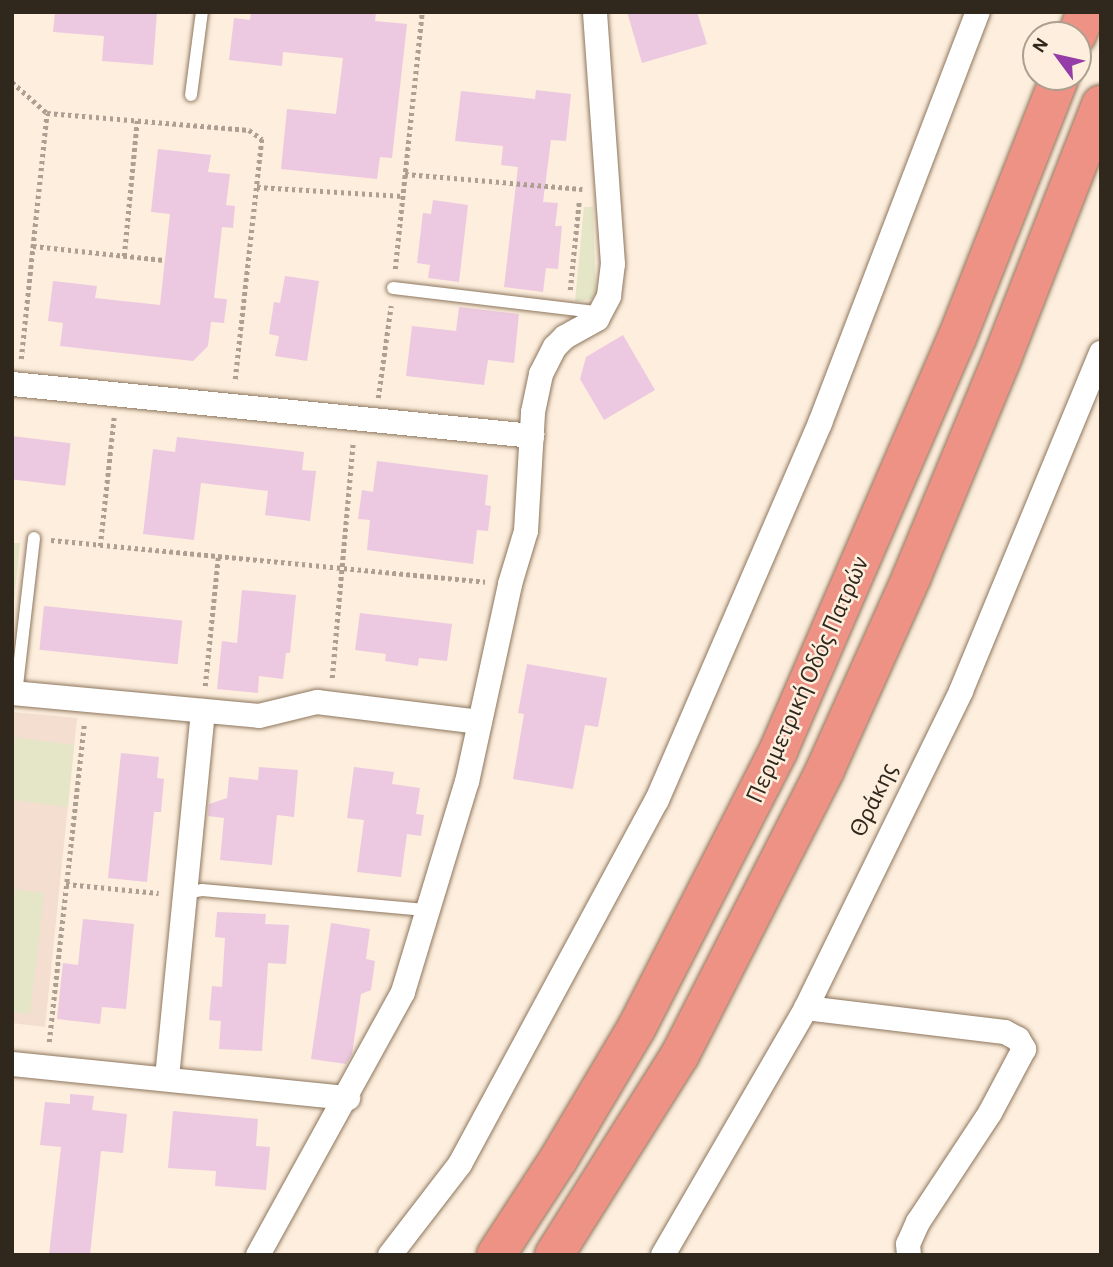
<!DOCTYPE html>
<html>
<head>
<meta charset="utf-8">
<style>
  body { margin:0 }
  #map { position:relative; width:1113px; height:1267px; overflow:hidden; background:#fdeedd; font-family:"Alegreya Sans",sans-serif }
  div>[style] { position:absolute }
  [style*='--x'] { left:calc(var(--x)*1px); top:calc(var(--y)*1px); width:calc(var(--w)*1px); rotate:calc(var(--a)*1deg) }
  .education>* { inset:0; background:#f3ded0 }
  .green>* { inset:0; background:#e4e6c7 }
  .building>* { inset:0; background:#ecc9e0; transform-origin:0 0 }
  .path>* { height:4.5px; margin-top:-2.25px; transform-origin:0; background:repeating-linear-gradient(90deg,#ada092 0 3.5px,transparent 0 7px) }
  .roads { filter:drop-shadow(0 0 2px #8d765d) drop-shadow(0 0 2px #8d765d) }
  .lane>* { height:12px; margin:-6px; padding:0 6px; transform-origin:6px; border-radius:6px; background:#fff }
  .street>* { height:24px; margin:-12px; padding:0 12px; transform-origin:12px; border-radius:12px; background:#fff }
  .highway>* { height:38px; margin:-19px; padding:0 19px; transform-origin:19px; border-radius:19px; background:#ed9284 }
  span { translate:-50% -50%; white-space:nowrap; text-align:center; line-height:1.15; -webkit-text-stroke:5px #fdeedd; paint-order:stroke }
  .street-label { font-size:26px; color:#31281d }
  .frame { position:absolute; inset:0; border:14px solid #31281d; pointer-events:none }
  .north { position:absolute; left:1022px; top:21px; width:70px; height:70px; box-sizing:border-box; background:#fdeedd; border:2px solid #ab9f90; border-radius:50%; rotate:303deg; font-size:19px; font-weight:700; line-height:28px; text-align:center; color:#31281d }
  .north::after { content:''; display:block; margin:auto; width:24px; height:32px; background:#953ca8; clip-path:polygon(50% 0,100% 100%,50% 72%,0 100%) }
</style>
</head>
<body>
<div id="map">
  <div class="education">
    <div style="clip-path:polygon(12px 712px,77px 718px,45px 1027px,12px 1023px)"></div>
  </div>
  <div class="green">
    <div style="clip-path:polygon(584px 207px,593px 207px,596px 292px,592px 299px,575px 302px)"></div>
    <div style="clip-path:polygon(12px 543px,20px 543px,12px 621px)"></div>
    <div style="clip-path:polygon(12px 737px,74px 745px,68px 807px,12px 800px)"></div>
    <div style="clip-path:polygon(12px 889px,44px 893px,30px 1014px,12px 1012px)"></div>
  </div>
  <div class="building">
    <div style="clip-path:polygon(55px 12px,157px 12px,153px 65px,102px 61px,104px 36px,53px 32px)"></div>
    <div style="clip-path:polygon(251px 12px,376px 12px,375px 21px,407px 24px,392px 158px,380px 157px,377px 179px,281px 169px,287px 109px,336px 114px,343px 58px,283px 52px,282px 66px,229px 60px,234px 18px,250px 20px)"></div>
    <div style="clip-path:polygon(627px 12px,697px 12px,707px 44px,642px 63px)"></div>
    <div style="clip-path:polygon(536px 90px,571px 94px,566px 141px,551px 140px,543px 202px,558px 203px,555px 226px,562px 226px,558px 269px,546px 268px,543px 292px,504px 287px,518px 167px,501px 165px,503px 146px,455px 141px,461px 91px,535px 99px)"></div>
    <div style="clip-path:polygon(158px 149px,211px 155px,208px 172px,230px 174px,226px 205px,235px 206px,233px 228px,222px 227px,214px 298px,227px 299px,224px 323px,211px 322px,208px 346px,193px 361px,60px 346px,63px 323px,48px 321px,53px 281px,97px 286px,95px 298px,160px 305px,170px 214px,151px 212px)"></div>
    <div style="clip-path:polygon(433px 200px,468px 205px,459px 282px,428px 278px,430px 265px,417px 263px,423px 213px,431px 214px)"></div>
    <div style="clip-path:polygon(285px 276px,319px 281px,307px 361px,275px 356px,279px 336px,269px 334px,274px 302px,280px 303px)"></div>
    <div style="clip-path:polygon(459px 307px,519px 314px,514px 363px,488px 360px,484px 385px,406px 376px,412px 326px,456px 331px)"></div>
    <div style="clip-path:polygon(623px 335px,655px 390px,604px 420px,580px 379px,586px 357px)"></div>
    <div style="left:12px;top:436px;width:59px;height:43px;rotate:7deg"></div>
    <div style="clip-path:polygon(177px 437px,304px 452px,302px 470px,316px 471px,310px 521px,265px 515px,268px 491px,201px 483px,194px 540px,143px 534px,153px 449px,175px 452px)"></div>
    <div style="clip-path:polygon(377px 461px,488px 475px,485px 505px,491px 506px,488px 531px,477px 530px,473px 564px,367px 550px,370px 520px,358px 519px,362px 490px,373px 492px)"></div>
    <div style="clip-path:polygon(242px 590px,296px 595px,290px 653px,286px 653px,283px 679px,259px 676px,258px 693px,217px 689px,222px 641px,237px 643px)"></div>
    <div style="left:44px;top:606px;width:139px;height:44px;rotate:6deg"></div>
    <div style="clip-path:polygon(360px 613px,452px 624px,447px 661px,419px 658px,418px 666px,385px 661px,386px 654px,355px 650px)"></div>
    <div style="clip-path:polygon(527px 664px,607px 678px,598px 727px,585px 725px,573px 789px,513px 779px,524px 714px,518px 713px)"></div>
    <div style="clip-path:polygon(121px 753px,159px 757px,157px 778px,164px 779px,161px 812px,154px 812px,147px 882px,108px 878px)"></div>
    <div style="clip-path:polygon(259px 767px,298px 770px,294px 817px,277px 815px,272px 865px,220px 860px,224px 818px,208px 816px,209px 804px,227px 798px,229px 777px,258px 780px)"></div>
    <div style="clip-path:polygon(354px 767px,394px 772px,392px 784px,420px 788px,416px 814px,424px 815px,421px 836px,407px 834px,401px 877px,357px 872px,364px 820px,347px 818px)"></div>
    <div style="clip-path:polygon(217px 912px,266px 914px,265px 924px,289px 925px,286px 964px,268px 963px,262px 1051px,219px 1049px,221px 1021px,209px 1020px,212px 986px,222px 987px,225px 938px,215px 937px)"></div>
    <div style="clip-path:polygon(83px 919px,134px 924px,126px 1009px,102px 1007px,100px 1024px,57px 1019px,63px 963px,78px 965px)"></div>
    <div style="clip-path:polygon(331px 923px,370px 929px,366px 959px,375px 961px,371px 990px,361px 994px,352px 1054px,346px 1064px,311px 1059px)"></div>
    <div style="clip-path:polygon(70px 1094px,94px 1096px,92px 1110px,127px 1114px,123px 1153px,101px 1151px,90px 1255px,49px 1255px,61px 1147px,40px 1145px,45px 1102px,70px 1104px)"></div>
    <div style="clip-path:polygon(173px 1111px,258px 1119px,256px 1146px,270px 1147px,266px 1190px,215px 1186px,216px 1171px,168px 1168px)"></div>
  </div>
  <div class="path">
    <div style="--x:12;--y:82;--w:47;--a:41.5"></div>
    <div style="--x:47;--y:113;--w:203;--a:4.8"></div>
    <div style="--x:249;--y:130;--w:16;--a:35"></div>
    <div style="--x:262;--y:139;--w:245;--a:96.3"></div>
    <div style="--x:405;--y:174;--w:178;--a:4.8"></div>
    <div style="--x:257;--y:187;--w:146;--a:3.5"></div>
    <div style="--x:33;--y:246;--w:132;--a:6.1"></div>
    <div style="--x:124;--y:256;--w:136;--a:-84.5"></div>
    <div style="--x:395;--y:269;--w:258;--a:-84"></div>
    <div style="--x:570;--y:290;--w:88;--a:-84.2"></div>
    <div style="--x:21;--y:359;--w:247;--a:-84"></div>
    <div style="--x:378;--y:398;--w:93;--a:-82"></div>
    <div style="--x:51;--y:540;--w:436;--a:5.5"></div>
    <div style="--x:100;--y:546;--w:129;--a:-83.8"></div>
    <div style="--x:332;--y:678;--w:236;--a:-84.9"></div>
    <div style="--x:205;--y:686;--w:129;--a:-84.2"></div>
    <div style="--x:66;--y:884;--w:93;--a:5.5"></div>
    <div style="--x:49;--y:1042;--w:320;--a:-83.7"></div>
  </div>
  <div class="roads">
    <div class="lane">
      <div style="--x:191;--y:95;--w:84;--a:-82.5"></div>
      <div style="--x:393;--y:288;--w:210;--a:6.8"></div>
      <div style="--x:16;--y:694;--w:157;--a:-83.4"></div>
      <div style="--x:185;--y:893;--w:17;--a:-10"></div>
      <div style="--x:202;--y:890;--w:227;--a:5.1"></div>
    </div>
    <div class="street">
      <div style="--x:12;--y:384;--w:523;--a:5.71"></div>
      <div style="--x:12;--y:693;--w:248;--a:5.3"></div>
      <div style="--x:259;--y:716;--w:60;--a:-13.6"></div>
      <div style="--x:317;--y:702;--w:164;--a:7"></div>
      <div style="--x:806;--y:1008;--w:200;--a:6.9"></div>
      <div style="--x:1005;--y:1032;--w:15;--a:28"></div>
      <div style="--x:1018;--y:1039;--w:12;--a:59"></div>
      <div style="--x:1024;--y:1049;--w:72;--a:118"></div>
      <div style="--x:990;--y:1113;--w:131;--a:123.4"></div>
      <div style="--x:918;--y:1222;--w:24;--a:114"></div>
      <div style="--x:908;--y:1244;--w:11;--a:85"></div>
      <div style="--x:12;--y:1064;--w:338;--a:5.8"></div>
      <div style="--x:167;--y:1078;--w:369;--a:-84.4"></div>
      <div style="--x:258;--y:1255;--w:300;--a:-61.1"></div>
      <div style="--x:403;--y:992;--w:220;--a:-73.1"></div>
      <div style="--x:467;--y:782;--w:203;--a:-77.7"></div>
      <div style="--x:510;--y:584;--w:55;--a:-73.2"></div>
      <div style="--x:526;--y:531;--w:119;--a:-86.6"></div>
      <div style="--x:533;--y:412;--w:39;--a:-78"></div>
      <div style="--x:541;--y:374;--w:30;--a:-63"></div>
      <div style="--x:555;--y:347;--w:14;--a:-45"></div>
      <div style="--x:565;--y:337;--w:37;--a:-29"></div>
      <div style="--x:597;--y:319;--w:26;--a:-62"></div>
      <div style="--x:609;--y:296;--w:32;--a:-83"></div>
      <div style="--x:613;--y:264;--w:253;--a:-94.1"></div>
      <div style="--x:390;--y:1255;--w:115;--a:-52.4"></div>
      <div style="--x:460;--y:1164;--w:414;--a:-61.6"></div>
      <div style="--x:657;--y:800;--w:411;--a:-66.6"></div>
      <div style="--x:820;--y:423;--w:440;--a:-69"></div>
      <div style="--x:663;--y:1255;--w:285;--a:-59.9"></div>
      <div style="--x:806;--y:1008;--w:353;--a:-63.9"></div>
      <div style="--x:961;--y:691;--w:366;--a:-67.5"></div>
    </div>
    <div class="highway">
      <div style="--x:1077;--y:35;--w:25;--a:-69"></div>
      <div style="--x:496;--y:1255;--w:113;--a:-56.9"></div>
      <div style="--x:558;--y:1160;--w:155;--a:-59.3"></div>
      <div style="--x:637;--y:1027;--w:312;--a:-62.9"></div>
      <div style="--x:779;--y:749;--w:448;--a:-66.6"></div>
      <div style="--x:957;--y:338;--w:281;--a:-68.5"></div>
      <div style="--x:554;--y:1255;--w:236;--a:-57.8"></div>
      <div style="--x:680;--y:1055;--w:320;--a:-63"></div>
      <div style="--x:825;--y:770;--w:213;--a:-65.8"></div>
      <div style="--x:912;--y:576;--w:238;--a:-67.5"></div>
      <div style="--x:1003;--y:356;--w:270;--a:-68.7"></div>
    </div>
  </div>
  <div class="street-label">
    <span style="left:808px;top:680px;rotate:-66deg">Περιμετρική Οδός Πατρών</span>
    <span style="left:874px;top:800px;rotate:-64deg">Θράκης</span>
  </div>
  <div class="frame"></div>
  <div class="north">N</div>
</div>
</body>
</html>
